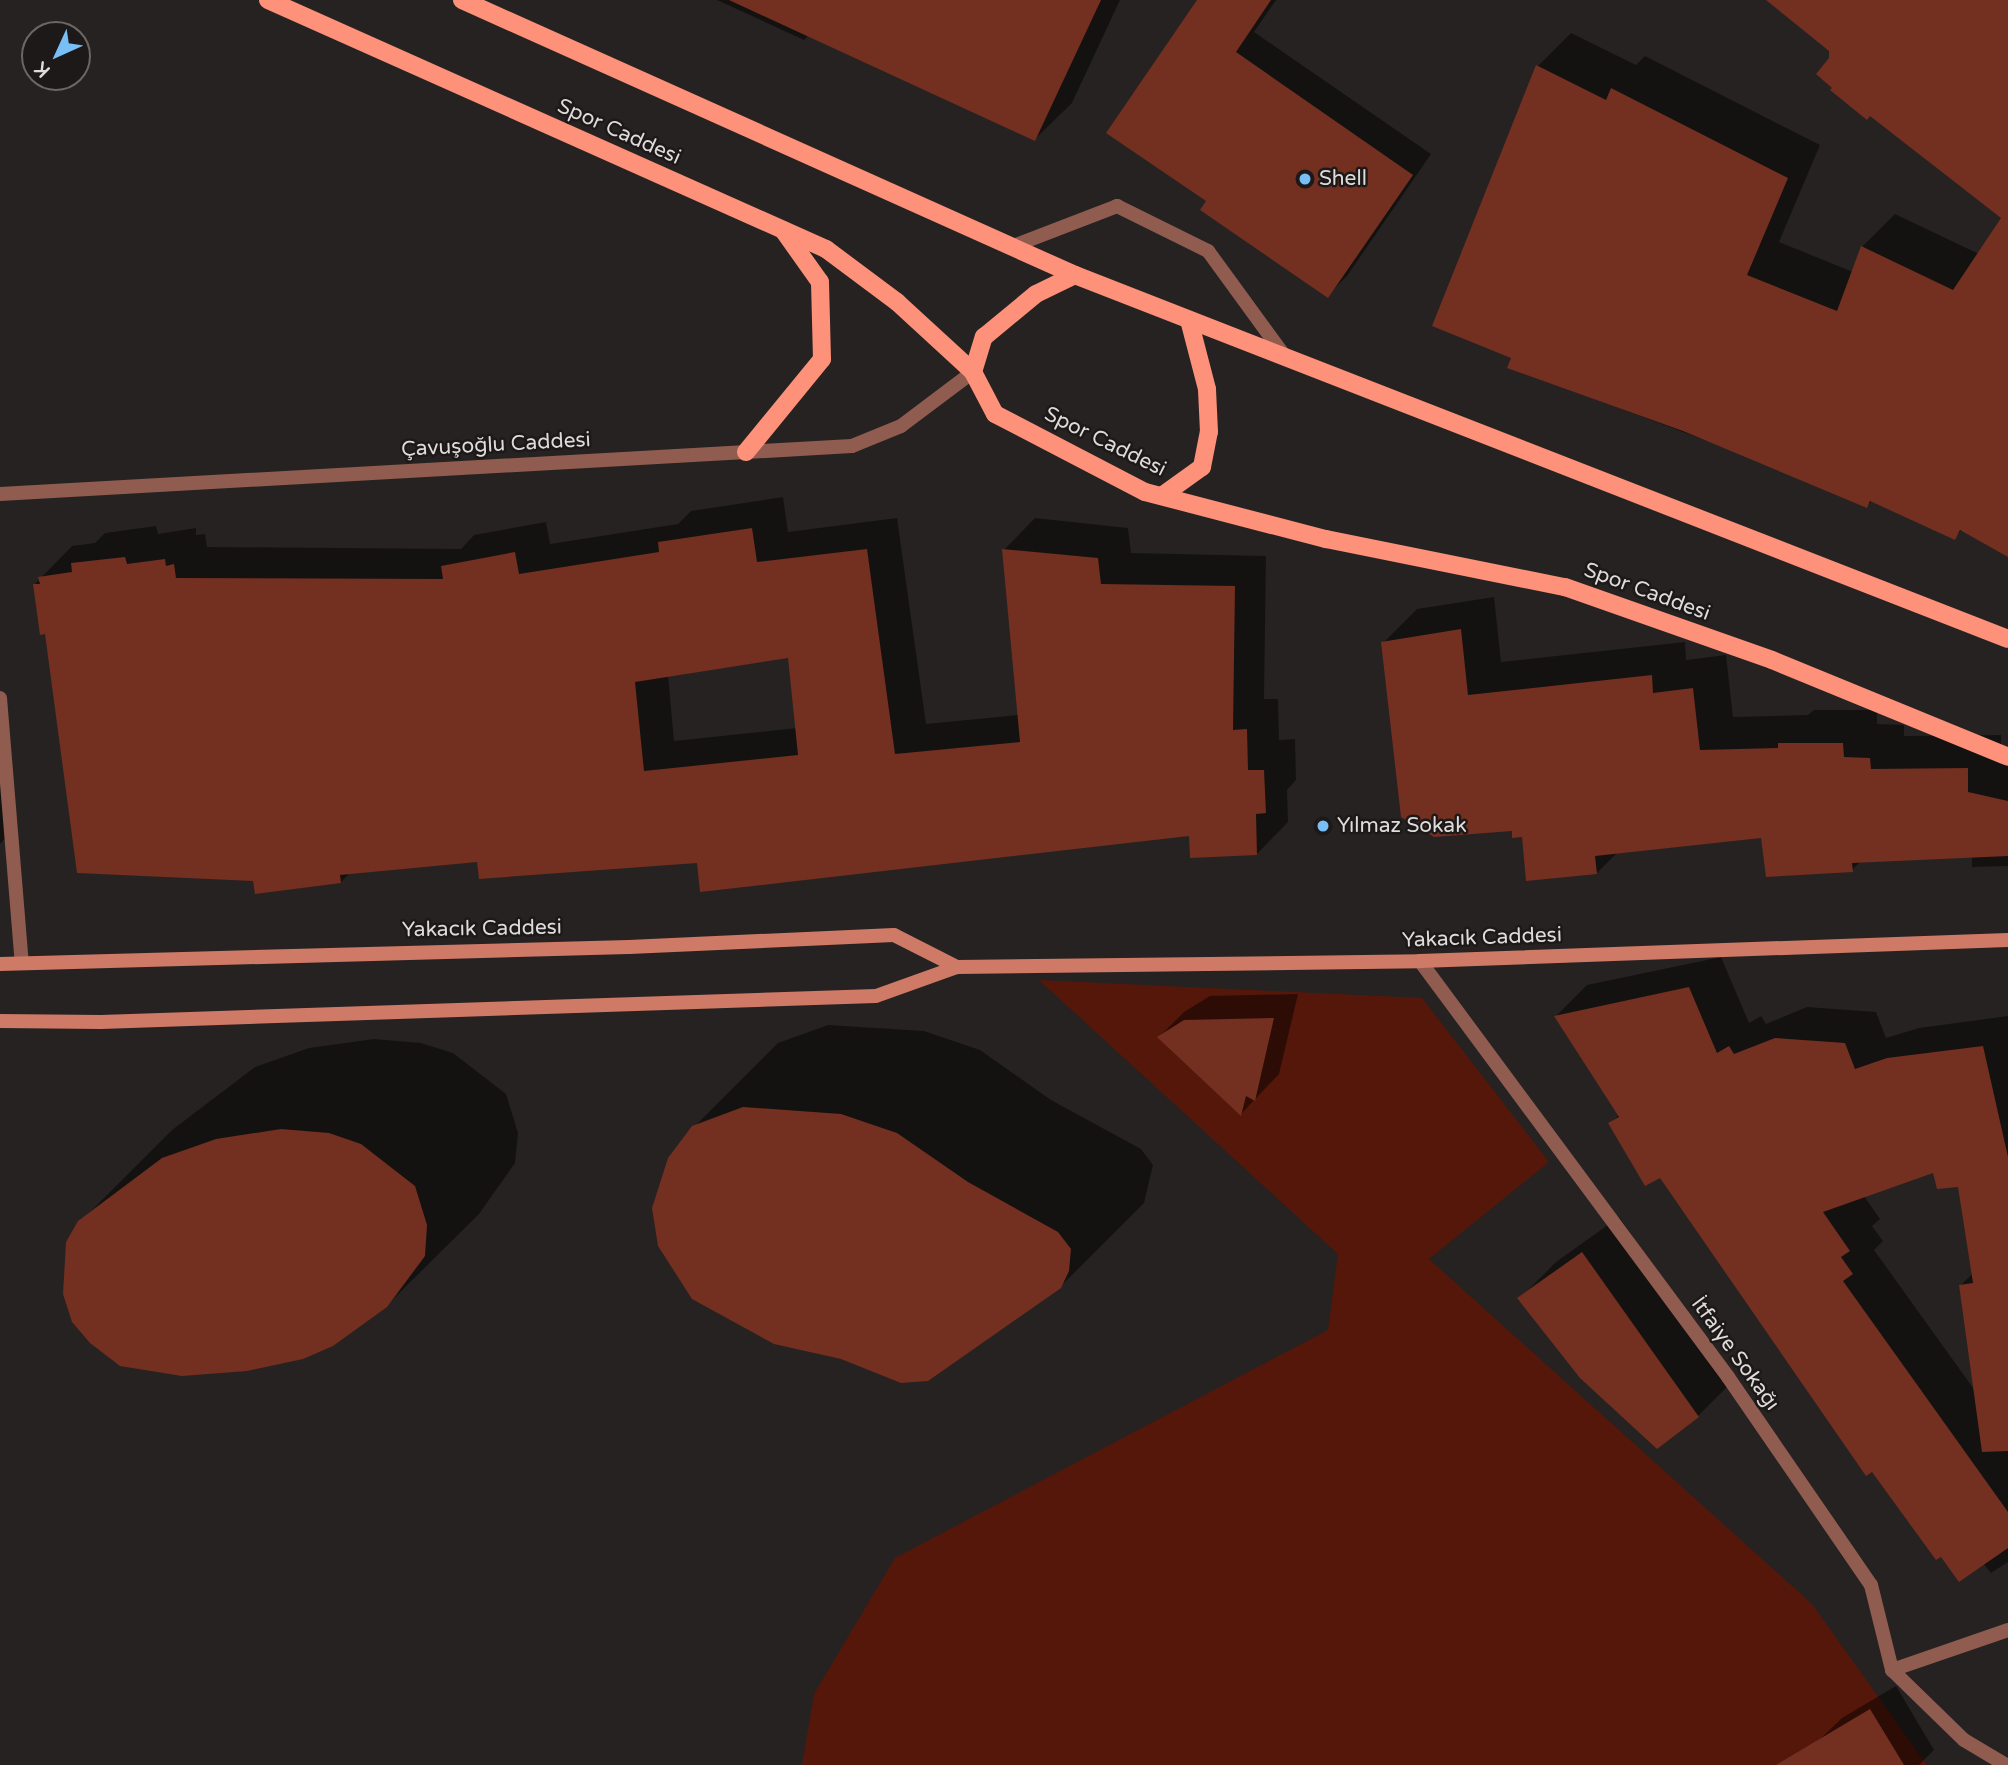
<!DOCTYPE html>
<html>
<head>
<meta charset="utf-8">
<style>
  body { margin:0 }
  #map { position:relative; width:2008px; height:1765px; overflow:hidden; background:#262221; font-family:"Varela Round",sans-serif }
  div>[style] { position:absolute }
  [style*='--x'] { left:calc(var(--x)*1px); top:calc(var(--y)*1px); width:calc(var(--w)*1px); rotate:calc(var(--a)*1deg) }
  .green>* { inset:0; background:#55170a }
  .shadow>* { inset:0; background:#0007 }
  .building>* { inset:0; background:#732f20 }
  .lane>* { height:14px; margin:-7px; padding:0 7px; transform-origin:7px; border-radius:7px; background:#905c50 }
  .street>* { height:14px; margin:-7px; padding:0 7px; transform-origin:7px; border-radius:7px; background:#905c50 }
  .secondary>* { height:14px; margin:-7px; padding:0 7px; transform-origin:7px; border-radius:7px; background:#ce7a67 }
  .primary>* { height:18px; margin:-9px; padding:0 9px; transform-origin:9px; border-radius:9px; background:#fe9179 }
  .dots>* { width:19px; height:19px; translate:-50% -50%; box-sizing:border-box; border:4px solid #1d1918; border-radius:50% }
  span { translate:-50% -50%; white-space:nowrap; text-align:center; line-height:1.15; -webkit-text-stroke:5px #1d1918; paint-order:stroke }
  .street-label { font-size:21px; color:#dedbdb }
  .poi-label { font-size:21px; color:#dedbdb }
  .left { translate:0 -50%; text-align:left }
  .north { position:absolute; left:21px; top:21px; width:70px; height:70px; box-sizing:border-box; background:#1d1918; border:2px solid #6a6766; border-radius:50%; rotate:225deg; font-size:19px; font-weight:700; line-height:28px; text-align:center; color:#dedbdb }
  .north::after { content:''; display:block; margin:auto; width:24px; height:32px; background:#78bff7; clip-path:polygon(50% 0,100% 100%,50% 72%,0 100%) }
</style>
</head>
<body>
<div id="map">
  <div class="green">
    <div style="clip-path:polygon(1039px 980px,1422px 998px,1549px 1162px,1429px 1259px,1812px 1604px,1927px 1765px,802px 1765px,814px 1694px,895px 1558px,1328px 1330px,1338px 1254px)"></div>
  </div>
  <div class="shadow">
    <div style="clip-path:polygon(717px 0,1120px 0,1072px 103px,1035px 139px,809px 35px,804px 40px)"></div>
    <div style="clip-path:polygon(1199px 0,1276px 0,1254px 32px,1431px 154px,1347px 276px,1327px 296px,1208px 200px)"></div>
    <div style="clip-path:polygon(1769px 0,2008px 0,2008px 555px,1962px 530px,1954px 538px,1873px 500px,1867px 506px,1785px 470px,1509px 367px,1514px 357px,1538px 66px,1571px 33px,1636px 65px,1645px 56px,1820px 145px,1779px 242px,1853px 272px,1862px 247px,1895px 214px,1979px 254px,2003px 218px,1831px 59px,1830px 51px)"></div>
    <div style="clip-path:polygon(evenodd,783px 497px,788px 532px,897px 518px,926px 724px,1019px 715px,1004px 550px,1035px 518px,1128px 528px,1131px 553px,1266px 556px,1264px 699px,1278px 699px,1279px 740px,1295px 739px,1296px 780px,1287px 790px,1288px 822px,1257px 854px,1191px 834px,698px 861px,479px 860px,351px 872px,341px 882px,255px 880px,47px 632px,34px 585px,72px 546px,95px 543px,105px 533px,156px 526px,158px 534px,196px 528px,196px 535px,205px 534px,207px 547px,461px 549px,474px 535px,546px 522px,550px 544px,678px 524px,691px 511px,783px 497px,790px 656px,797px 728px,674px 741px,668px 675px,790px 656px)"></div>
    <div style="clip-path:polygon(1494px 597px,1501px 662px,1685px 642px,1686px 660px,1726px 655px,1733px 717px,1808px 715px,1814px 710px,1877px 710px,1877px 724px,1904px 725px,1904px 736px,2001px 735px,2001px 759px,2008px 760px,2008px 866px,1972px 867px,1972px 856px,1861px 861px,1852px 870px,1763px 836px,1618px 852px,1597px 873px,1523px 835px,1513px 829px,1383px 643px,1417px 609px)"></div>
    <div style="clip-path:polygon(0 766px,14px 829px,0 844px)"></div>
    <div style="clip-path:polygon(evenodd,1721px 957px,1749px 1023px,1761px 1016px,1766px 1024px,1807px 1007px,1876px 1012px,1886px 1038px,1919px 1028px,2008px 1016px,2008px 1562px,1991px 1573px,1660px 1175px,1611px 1123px,1619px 1115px,1556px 1016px,1587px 985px,1721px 957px,1934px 1171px,1960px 1185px,1973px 1273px,1960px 1286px,1976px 1392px,1874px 1250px,1883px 1241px,1872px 1226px,1880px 1219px,1864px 1196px,1934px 1171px)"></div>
    <div style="clip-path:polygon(1298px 994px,1279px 1074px,1241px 1114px,1159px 1037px,1184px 1012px,1210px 996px)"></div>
    <div style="clip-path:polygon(828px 1025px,924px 1031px,980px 1050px,1051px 1100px,1141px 1149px,1153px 1165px,1144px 1203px,1060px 1287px,694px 1127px,778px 1043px)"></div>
    <div style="clip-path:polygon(374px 1039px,421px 1043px,453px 1053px,506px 1094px,518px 1133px,515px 1163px,479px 1214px,386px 1306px,80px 1222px,172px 1130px,255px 1067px,309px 1048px)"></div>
    <div style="clip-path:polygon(1619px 1217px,1734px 1380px,1698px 1416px,1520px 1298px,1556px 1262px)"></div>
    <div style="clip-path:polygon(1896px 1686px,1934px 1750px,1919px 1765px,1830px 1765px,1817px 1742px,1842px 1718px)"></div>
  </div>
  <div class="building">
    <div style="clip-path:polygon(729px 0,1101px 0,1035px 141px)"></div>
    <div style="clip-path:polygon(1197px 0,1271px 0,1236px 52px,1413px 175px,1328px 298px,1200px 210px,1206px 201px,1106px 133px)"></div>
    <div style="clip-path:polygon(1766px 0,2008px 0,2008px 557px,1960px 530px,1955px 540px,1870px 501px,1867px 508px,1683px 431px,1507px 368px,1511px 358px,1432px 326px,1536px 65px,1606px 100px,1611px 88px,1788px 178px,1747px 275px,1837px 311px,1861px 246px,1953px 290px,2001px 218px,1870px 116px,1867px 120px,1830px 90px,1832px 88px,1816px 74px,1829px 58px,1829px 51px)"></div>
    <div style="clip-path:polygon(evenodd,752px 528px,757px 562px,867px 549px,895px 754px,1020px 742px,1002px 549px,1098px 558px,1101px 584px,1235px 586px,1233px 730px,1247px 729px,1248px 770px,1264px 770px,1266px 813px,1256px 814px,1257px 855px,1190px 858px,1189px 836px,700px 892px,697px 863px,479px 879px,477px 862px,340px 875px,341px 883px,255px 894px,253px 881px,77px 873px,45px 634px,40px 635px,33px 584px,40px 584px,38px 577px,72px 572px,71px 563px,125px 557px,127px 564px,165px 559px,166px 566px,174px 564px,176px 578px,443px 579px,441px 566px,515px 552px,519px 574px,659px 552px,658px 542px,752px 528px,788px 658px,798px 755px,644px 771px,635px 682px,788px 658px)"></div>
    <div style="clip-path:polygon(1461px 629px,1468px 695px,1652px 675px,1653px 693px,1693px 688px,1700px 750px,1778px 748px,1778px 743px,1843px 743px,1844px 757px,1870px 758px,1871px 769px,1968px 768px,1968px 792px,2008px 801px,2008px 856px,1852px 863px,1853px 872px,1766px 877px,1761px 838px,1595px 856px,1597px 874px,1526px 881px,1522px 837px,1512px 838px,1512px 831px,1434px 837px,1401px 817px,1381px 642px)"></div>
    <div style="clip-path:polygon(1689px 987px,1717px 1053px,1729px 1046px,1734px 1054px,1775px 1038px,1845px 1043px,1855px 1069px,1887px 1058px,1983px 1046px,2008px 1157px,2008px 1451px,1982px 1452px,1959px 1285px,1973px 1283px,1958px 1187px,1937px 1189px,1933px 1173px,1823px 1212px,1850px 1251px,1841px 1257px,1853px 1274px,1843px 1281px,2008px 1512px,2008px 1548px,1959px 1582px,1941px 1557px,1936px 1560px,1872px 1472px,1866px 1476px,1660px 1178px,1645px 1186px,1608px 1123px,1619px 1117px,1554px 1016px)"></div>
    <div style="clip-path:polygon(1274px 1018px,1255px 1101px,1246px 1096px,1241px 1116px,1157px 1037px,1184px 1020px)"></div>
    <div style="clip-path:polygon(743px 1107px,841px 1114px,897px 1133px,968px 1182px,1058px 1232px,1071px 1249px,1069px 1271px,1061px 1288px,928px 1381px,901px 1383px,841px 1359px,774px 1344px,692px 1299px,658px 1246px,652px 1208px,668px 1158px,692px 1126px)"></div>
    <div style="clip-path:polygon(281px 1129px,329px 1133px,361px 1144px,415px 1186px,427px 1225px,425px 1256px,387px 1307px,333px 1346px,303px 1359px,247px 1371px,182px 1376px,120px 1366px,90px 1343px,72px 1322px,63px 1294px,66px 1242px,78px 1221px,162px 1158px,216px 1139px)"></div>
    <div style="clip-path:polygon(1582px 1252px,1699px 1417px,1657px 1449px,1580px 1378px,1517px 1298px)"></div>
    <div style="clip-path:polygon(1870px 1709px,1904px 1765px,1776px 1765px)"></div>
  </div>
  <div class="lane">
    <div style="--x:1011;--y:247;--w:114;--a:-21.1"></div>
    <div style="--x:1117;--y:206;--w:102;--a:26.3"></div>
    <div style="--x:1208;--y:251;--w:132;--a:53.9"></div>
  </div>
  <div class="street">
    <div style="--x:0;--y:494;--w:853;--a:-3.22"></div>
    <div style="--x:852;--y:446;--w:53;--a:-22.2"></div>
    <div style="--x:901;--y:426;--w:90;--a:-36.9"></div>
    <div style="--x:0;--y:698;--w:266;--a:85.3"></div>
    <div style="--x:1420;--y:961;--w:518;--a:53.48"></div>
    <div style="--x:1728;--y:1377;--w:252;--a:55.5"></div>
    <div style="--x:1871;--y:1585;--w:88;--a:76.1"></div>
    <div style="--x:1892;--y:1670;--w:100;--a:44.2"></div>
    <div style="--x:1964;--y:1740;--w:49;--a:30.8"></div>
    <div style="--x:1892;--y:1670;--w:123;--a:-19"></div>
  </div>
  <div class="secondary">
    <div style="--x:0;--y:964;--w:629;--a:-1.55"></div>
    <div style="--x:629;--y:947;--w:265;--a:-2.6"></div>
    <div style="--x:894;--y:935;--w:71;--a:26.9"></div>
    <div style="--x:0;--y:1021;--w:101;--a:0.6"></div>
    <div style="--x:101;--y:1022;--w:775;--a:-1.92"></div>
    <div style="--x:876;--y:996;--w:86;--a:-19.7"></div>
    <div style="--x:957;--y:967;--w:463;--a:-0.7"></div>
    <div style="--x:1420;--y:961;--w:588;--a:-2.05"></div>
  </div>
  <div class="primary">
    <div style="--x:268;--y:0;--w:611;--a:24.05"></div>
    <div style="--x:826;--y:249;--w:89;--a:36.7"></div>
    <div style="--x:897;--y:302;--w:103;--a:42.6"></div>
    <div style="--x:973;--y:372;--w:47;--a:62.4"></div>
    <div style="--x:995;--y:414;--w:169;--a:27.5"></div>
    <div style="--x:1145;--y:492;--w:187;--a:14.6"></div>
    <div style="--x:1326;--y:539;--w:244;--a:11.4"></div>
    <div style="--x:1565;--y:587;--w:219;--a:19.4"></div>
    <div style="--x:1772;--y:660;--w:255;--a:22.3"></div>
    <div style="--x:462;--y:0;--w:672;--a:24.16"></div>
    <div style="--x:1075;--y:275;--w:1001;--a:21.31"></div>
    <div style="--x:973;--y:372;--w:37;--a:-73"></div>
    <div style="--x:984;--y:337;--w:67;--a:-39.6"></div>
    <div style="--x:1036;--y:294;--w:43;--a:-26"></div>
    <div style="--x:746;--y:452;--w:120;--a:-50.7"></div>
    <div style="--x:822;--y:359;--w:77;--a:-91.5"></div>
    <div style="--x:820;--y:282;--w:64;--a:-125.4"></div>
    <div style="--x:1163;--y:495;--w:48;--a:-35.7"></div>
    <div style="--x:1202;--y:467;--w:36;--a:-79"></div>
    <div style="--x:1209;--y:432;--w:43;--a:-92.7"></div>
    <div style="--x:1207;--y:389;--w:71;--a:-104.6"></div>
  </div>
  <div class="dots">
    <div style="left:1305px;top:179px;background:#78bff7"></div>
    <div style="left:1323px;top:826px;background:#78bff7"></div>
  </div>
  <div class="street-label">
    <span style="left:619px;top:132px;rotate:24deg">Spor Caddesi</span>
    <span style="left:1105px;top:442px;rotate:26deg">Spor Caddesi</span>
    <span style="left:496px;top:445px;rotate:-3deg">Çavuşoğlu Caddesi</span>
    <span style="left:1647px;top:592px;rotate:20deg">Spor Caddesi</span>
    <span style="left:482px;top:929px;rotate:-1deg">Yakacık Caddesi</span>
    <span style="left:1482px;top:938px;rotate:-2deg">Yakacık Caddesi</span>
    <span style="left:1735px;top:1354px;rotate:54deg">İtfaiye Sokağı</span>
  </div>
  <div class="poi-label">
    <span class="left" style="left:1319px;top:179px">Shell</span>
    <span class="left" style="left:1337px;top:826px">Yılmaz Sokak</span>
  </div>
  <div class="north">K</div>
</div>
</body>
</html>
